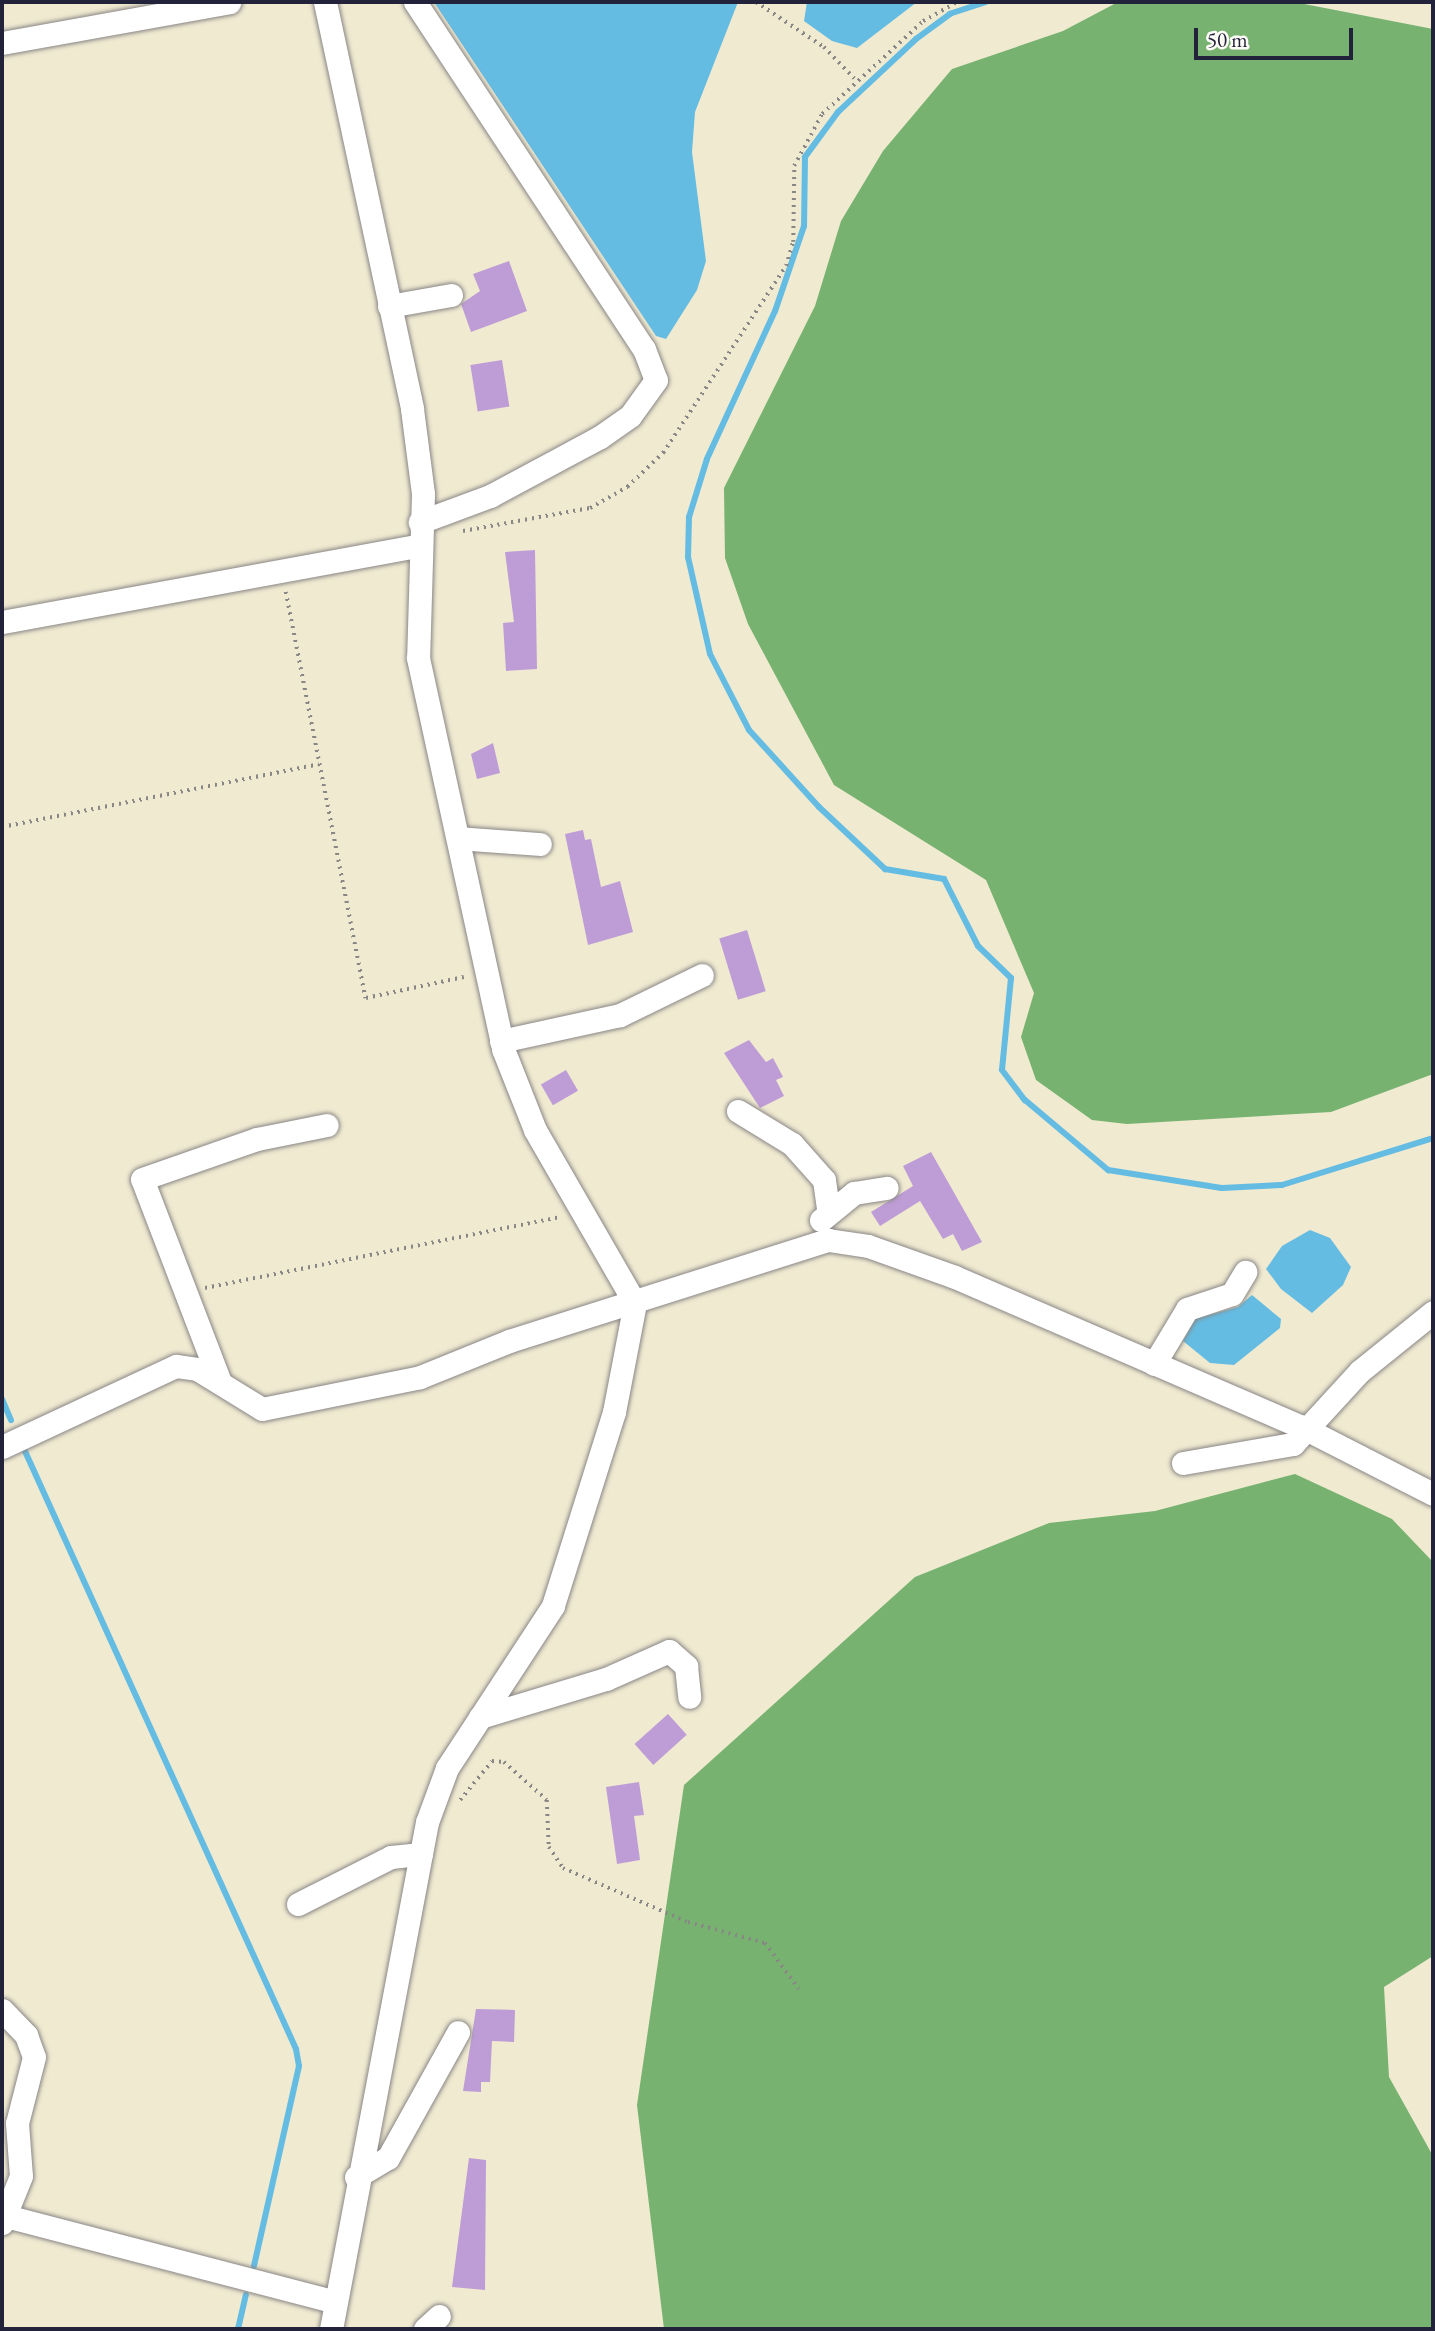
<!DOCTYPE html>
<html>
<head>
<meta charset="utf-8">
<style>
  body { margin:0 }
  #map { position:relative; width:1435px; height:2331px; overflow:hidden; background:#f0ead1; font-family:"EB Garamond",serif }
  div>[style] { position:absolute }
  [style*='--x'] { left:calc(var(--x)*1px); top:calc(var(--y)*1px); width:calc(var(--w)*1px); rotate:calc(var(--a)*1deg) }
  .forest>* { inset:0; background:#77b271 }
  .water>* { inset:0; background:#65bce2 }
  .stream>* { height:6px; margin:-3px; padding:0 3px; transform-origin:3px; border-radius:3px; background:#65bce2 }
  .building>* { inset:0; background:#be9dd6; transform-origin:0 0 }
  .path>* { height:3.5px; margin-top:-1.75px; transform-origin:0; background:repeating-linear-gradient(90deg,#898686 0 2px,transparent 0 7px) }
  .roads { filter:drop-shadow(0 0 2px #898686) drop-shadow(0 0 2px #898686) }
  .minor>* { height:23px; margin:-11.5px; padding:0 11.5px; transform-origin:11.5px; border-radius:11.5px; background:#fff }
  span { translate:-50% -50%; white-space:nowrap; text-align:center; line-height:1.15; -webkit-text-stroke:6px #fdfcf7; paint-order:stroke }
  .frame { position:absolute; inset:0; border:4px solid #22223b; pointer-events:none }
  .scale { position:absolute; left:1194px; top:28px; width:159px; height:32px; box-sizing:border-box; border:4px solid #22223b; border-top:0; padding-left:9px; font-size:21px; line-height:24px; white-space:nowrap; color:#22223b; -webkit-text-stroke:5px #fdfcf7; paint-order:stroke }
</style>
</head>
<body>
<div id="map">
  <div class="forest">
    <div style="clip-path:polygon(1118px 2px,1294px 2px,1433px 29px,1433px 1074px,1331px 1112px,1127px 1124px,1092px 1120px,1036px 1080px,1021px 1037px,1034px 993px,986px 880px,834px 785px,748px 624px,725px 558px,724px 488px,815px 306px,841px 221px,883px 151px,952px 69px,1063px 31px)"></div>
    <div style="clip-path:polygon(1295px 1474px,1392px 1519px,1433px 1562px,1433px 1956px,1384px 1987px,1389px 2077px,1433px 2156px,1433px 2329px,664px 2329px,637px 2105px,684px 1785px,915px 1577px,1049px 1523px,1155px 1511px)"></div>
  </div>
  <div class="water">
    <div style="clip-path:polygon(434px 2px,738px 2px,695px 112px,692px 152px,706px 261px,697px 290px,666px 339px,656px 336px)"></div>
    <div style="clip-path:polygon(807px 2px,917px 2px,857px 48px,832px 41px,804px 21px)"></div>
    <div style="clip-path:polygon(1310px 1230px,1330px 1238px,1351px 1267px,1343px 1285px,1312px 1313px,1281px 1289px,1266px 1269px,1282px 1246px)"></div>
    <div style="clip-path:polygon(1252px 1295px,1281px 1319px,1280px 1328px,1234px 1365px,1210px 1363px,1183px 1341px,1195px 1319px,1238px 1307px)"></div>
  </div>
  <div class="stream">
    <div style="--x:986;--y:2;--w:38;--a:162"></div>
    <div style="--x:950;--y:14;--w:42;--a:143.7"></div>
    <div style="--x:916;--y:39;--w:107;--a:136.9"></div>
    <div style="--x:838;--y:112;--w:56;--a:126.3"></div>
    <div style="--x:805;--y:157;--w:69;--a:90.8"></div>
    <div style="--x:804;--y:226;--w:90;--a:108.8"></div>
    <div style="--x:775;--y:311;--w:163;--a:114.7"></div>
    <div style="--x:707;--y:459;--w:61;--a:107.2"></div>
    <div style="--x:689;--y:517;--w:40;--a:91.4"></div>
    <div style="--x:688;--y:557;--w:99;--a:77.2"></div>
    <div style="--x:710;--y:654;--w:85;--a:62.8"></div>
    <div style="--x:749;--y:730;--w:104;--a:47.7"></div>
    <div style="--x:819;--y:807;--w:91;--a:43.2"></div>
    <div style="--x:885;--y:869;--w:60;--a:9.6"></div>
    <div style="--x:944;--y:879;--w:75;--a:63.1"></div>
    <div style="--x:978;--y:946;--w:46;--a:44.1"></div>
    <div style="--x:1011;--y:978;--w:92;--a:95.6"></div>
    <div style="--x:1002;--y:1070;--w:38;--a:53"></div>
    <div style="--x:1025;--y:1100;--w:109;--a:40.1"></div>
    <div style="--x:1108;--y:1170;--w:115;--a:9"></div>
    <div style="--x:1222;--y:1188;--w:60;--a:-2.9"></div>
    <div style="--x:1282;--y:1185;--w:158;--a:-17.3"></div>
    <div style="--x:2;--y:1399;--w:23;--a:67"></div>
    <div style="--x:24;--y:1449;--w:659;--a:65.61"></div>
    <div style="--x:296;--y:2049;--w:17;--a:80"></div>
    <div style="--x:299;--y:2066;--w:205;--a:102.7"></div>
    <div style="--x:238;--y:2329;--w:35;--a:-77"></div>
  </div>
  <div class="building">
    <div style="clip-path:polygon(509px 261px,527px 311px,471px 332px,461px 304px,480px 291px,473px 274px)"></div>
    <div style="left:502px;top:360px;width:47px;height:32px;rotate:81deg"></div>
    <div style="clip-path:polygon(535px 550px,537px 669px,506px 671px,503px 623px,514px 622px,505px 552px)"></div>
    <div style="clip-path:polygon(493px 743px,500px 773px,477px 779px,471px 754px)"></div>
    <div style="clip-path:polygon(583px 830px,585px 840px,591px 839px,601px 887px,620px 881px,633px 932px,588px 945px,565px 834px)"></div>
    <div style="left:747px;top:930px;width:64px;height:29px;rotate:73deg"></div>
    <div style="clip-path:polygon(749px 1040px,766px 1062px,773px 1058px,783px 1077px,776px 1080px,784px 1096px,760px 1108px,724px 1053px)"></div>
    <div style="left:566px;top:1070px;width:24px;height:29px;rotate:60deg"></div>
    <div style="clip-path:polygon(931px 1152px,982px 1242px,962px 1251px,953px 1234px,943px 1239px,920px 1201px,880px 1226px,871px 1212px,913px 1186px,903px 1166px)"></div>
    <div style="left:668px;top:1714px;width:28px;height:45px;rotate:48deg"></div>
    <div style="clip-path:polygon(639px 1782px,644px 1815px,634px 1816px,640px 1860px,617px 1864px,606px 1787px)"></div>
    <div style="clip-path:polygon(476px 2009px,515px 2010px,514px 2042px,492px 2041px,490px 2082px,481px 2082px,481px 2092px,463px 2091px)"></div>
    <div style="clip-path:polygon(469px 2158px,486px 2160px,485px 2290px,452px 2287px)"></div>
  </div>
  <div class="path">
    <div style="--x:756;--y:2;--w:82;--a:33.5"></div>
    <div style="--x:824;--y:47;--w:46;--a:45.9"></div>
    <div style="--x:463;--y:531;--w:129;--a:-10.3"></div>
    <div style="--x:590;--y:508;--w:43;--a:-29.6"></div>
    <div style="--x:627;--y:487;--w:50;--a:-43.4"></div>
    <div style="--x:663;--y:453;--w:224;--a:-56.7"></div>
    <div style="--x:786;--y:266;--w:25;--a:-74"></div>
    <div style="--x:793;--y:242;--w:76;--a:-89.2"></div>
    <div style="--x:794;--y:166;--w:59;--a:-61.7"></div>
    <div style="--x:822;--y:114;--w:137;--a:-42.6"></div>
    <div style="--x:923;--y:21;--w:39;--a:-29"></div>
    <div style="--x:286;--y:592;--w:414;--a:78.9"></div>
    <div style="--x:366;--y:998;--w:100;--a:-12.1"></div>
    <div style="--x:2;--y:827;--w:323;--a:-11.2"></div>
    <div style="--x:205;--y:1288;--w:363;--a:-11.3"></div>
    <div style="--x:460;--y:1800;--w:50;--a:-50.6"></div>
    <div style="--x:492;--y:1761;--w:12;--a:5"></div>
    <div style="--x:504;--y:1762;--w:57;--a:41.5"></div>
    <div style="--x:547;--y:1800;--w:47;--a:87.6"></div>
    <div style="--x:549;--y:1847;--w:25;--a:56"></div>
    <div style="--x:563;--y:1868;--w:136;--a:23.4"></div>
    <div style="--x:688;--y:1922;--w:80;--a:15.3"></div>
    <div style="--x:765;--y:1943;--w:57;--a:53.5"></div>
  </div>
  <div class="roads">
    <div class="minor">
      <div style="--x:325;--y:2;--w:416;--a:77.9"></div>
      <div style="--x:412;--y:409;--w:86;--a:82.6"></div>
      <div style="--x:423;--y:494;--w:164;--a:91.7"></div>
      <div style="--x:418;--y:658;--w:400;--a:77.7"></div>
      <div style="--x:503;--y:1049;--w:87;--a:68.4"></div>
      <div style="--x:535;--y:1130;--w:200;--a:60"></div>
      <div style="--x:635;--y:1303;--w:111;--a:100.9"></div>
      <div style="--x:614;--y:1412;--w:203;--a:107.5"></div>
      <div style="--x:553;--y:1606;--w:194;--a:123.2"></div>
      <div style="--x:447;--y:1768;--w:58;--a:110.3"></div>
      <div style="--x:427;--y:1822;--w:516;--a:100.72"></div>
      <div style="--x:415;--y:2;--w:416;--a:56.6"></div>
      <div style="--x:644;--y:349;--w:33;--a:69"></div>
      <div style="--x:656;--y:380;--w:44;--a:125.8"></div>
      <div style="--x:630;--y:416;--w:37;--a:145"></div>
      <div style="--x:600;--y:437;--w:125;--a:151.8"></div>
      <div style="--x:490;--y:496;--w:75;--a:159.6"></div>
      <div style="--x:2;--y:43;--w:231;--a:-10.2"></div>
      <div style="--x:389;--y:306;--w:63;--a:-10.1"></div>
      <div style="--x:2;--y:622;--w:423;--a:-10.4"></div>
      <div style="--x:458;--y:838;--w:82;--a:4.2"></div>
      <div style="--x:501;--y:1041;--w:122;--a:-12.3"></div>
      <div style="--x:620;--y:1015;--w:91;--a:-26"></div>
      <div style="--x:738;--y:1111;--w:63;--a:31.4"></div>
      <div style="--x:792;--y:1144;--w:48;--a:48.4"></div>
      <div style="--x:824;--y:1180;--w:30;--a:82"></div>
      <div style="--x:821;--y:1220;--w:43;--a:-39.3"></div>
      <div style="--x:854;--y:1193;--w:33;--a:-9"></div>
      <div style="--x:1154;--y:1364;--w:64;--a:-59"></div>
      <div style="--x:1187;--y:1309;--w:47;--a:-18.4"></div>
      <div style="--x:1232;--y:1294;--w:26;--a:-59"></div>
      <div style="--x:220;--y:1382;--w:217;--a:-111"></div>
      <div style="--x:142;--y:1179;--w:122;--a:-19.2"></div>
      <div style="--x:257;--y:1139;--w:71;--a:-11.3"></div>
      <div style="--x:2;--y:1447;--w:192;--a:-25"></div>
      <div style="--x:176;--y:1366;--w:21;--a:8"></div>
      <div style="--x:197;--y:1369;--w:76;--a:31.6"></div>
      <div style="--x:262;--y:1409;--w:161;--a:-11.4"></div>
      <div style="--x:420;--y:1377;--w:96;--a:-22"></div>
      <div style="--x:509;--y:1341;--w:335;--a:-17.6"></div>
      <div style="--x:828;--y:1240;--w:40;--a:8.5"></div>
      <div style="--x:868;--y:1246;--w:92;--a:19.6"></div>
      <div style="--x:955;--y:1277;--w:376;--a:23.4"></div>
      <div style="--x:1300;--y:1426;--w:149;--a:27.1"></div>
      <div style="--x:1183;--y:1463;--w:112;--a:-9.8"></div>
      <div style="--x:1293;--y:1444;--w:99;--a:-47.5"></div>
      <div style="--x:1360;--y:1371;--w:94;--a:-38.9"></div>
      <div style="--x:480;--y:1717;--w:132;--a:-16.8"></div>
      <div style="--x:606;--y:1679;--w:69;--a:-24"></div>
      <div style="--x:669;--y:1651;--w:23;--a:41"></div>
      <div style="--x:686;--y:1666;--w:31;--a:84"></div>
      <div style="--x:298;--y:1904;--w:104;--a:-26.8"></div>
      <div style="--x:391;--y:1857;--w:30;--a:-6"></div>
      <div style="--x:2;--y:2010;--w:35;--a:46"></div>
      <div style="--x:26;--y:2035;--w:23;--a:70"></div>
      <div style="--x:34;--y:2057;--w:68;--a:104.4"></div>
      <div style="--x:17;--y:2123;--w:53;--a:85.7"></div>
      <div style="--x:21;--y:2176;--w:51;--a:112"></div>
      <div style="--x:356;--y:2177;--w:37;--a:-31"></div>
      <div style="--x:388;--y:2158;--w:144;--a:-60.9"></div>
      <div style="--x:6;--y:2216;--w:340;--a:14.6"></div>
      <div style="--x:425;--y:2329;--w:19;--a:-43"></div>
    </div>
  </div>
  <div class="frame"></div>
  <div class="scale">50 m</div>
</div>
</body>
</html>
